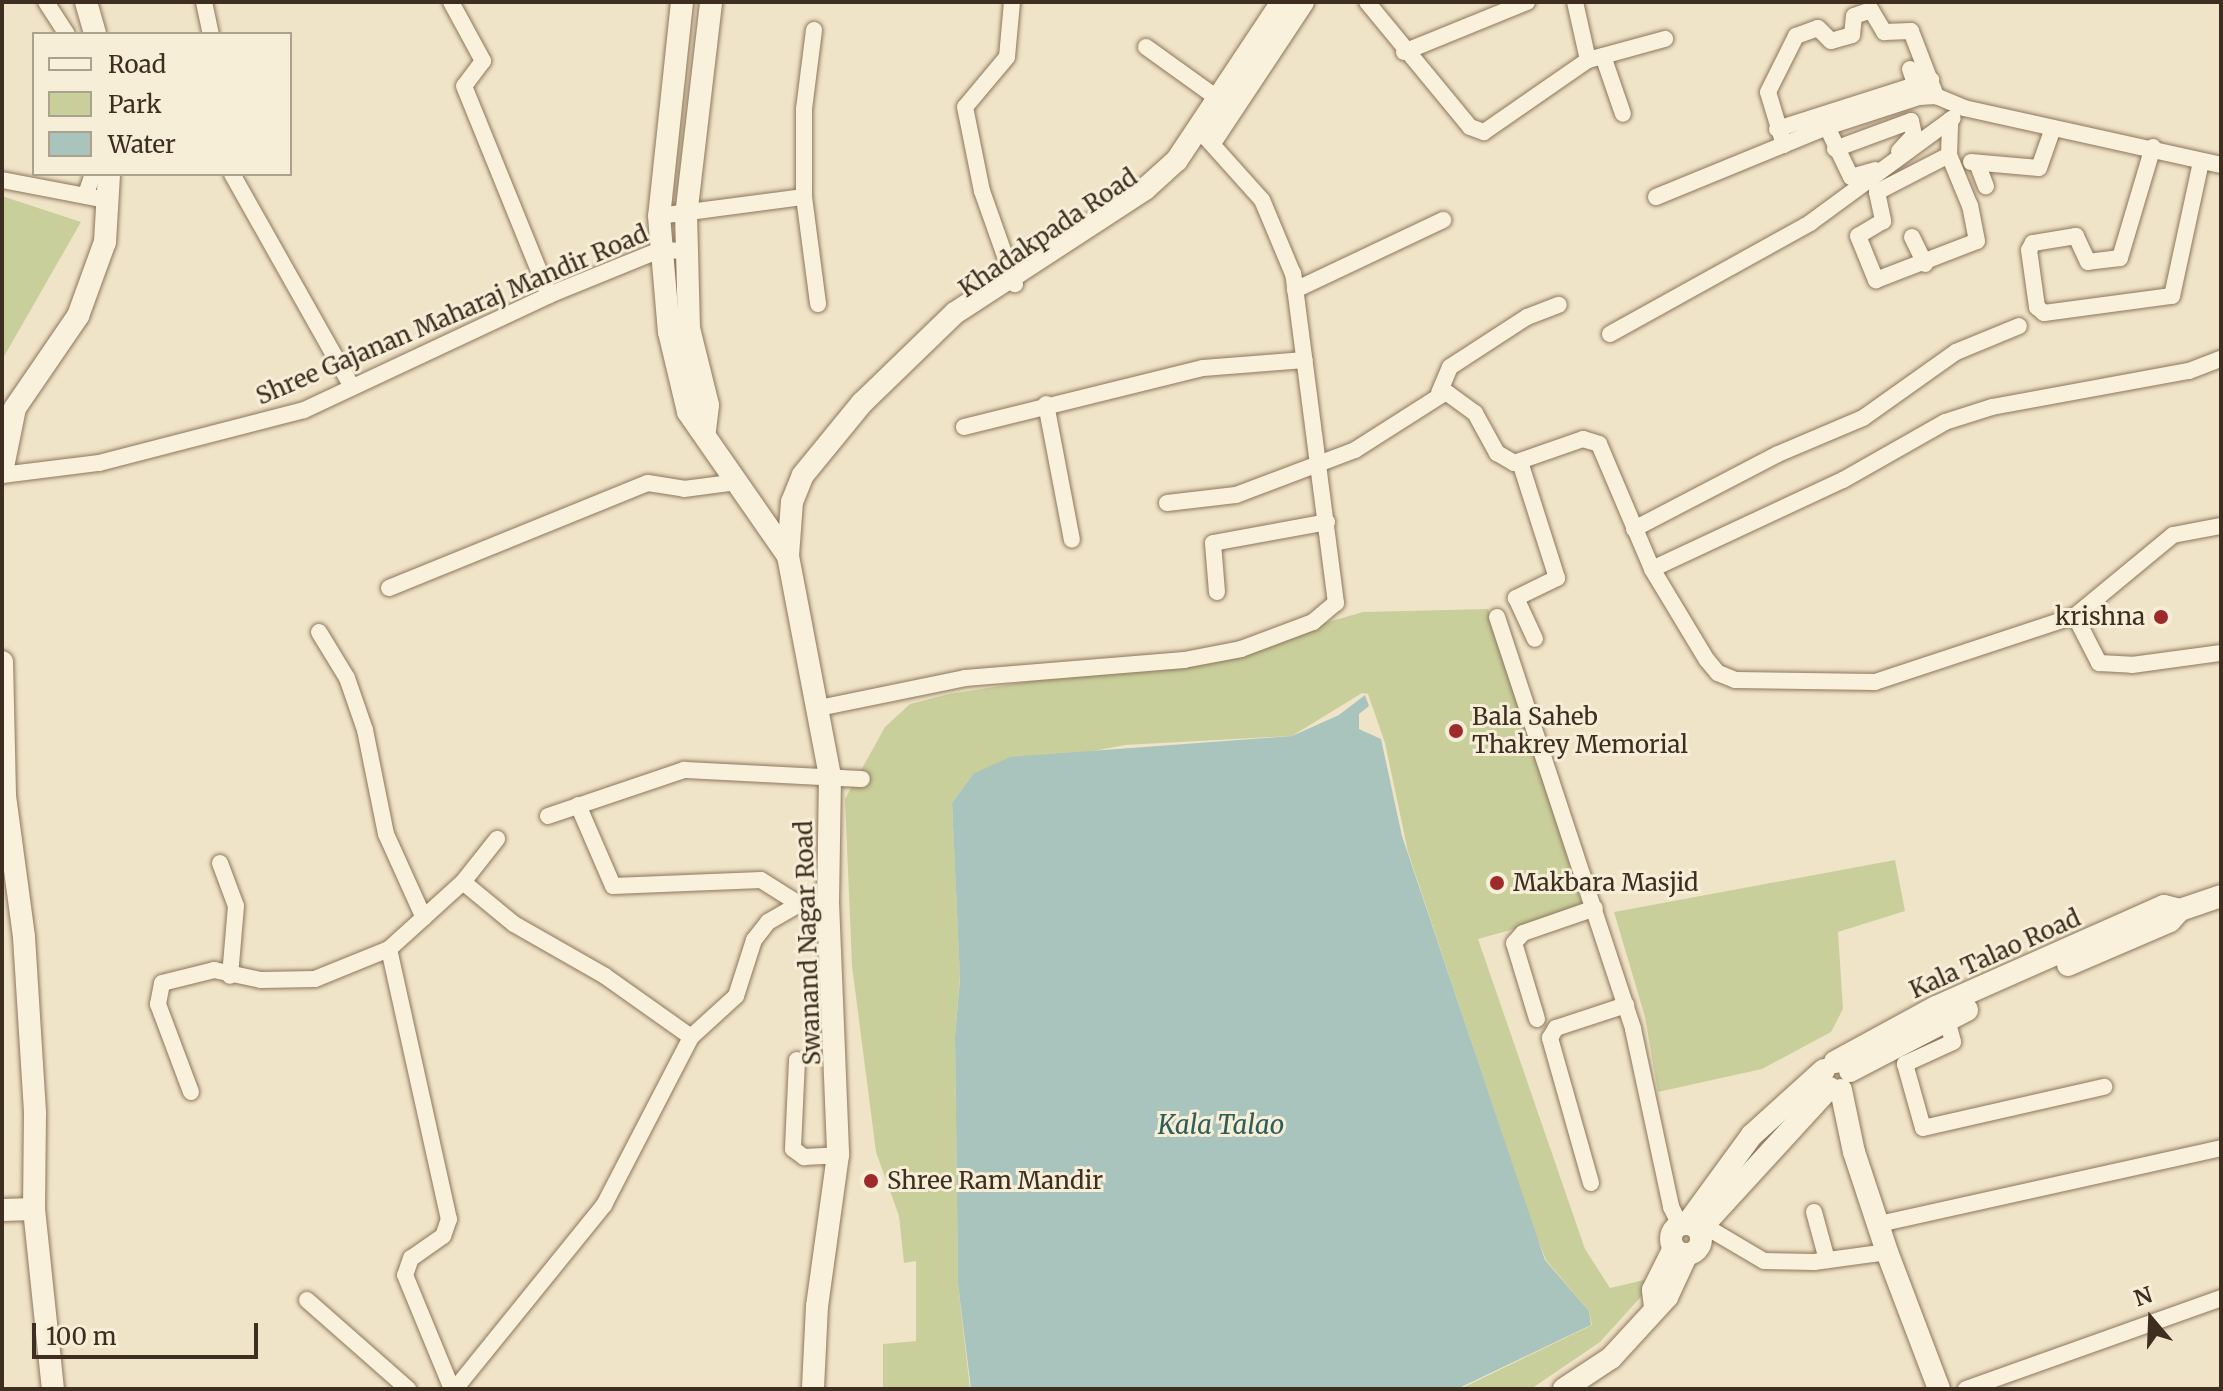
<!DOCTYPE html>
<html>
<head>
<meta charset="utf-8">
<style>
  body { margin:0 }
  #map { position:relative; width:2223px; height:1391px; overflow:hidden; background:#f0e4c8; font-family:Merriweather,serif }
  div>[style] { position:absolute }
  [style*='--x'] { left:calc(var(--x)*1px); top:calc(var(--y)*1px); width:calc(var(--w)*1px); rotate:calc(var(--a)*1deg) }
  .green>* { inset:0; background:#c9cf9b }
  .water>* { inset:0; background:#a9c4bc }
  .roads { filter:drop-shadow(0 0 2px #8d765c) drop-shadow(0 0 2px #8d765c) }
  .street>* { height:16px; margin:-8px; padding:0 8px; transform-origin:8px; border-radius:8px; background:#faf1dc }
  .secondary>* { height:22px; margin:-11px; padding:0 11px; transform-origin:11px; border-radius:11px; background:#faf1dc }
  .secondary>.ring { margin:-11px; padding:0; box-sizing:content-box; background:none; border:22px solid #faf1dc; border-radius:50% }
  .dots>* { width:22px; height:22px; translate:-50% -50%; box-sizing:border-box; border:4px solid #f7eed8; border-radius:50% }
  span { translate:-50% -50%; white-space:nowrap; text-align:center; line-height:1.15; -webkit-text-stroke:6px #f7eed8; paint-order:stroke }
  .street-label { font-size:24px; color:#3d2e20 }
  .poi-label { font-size:24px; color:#3d2e20 }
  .right { translate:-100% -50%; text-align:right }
  .left { translate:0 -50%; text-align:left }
  .water-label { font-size:26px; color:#2f5d5a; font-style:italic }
  .frame { position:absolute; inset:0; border:4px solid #3d2e20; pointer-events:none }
  .legend { position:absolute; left:32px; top:32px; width:260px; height:144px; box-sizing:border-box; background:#f7eed8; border:2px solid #ada18e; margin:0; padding:10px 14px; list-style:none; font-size:24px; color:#3d2e20 }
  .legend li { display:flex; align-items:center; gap:16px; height:40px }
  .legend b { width:40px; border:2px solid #ada18e }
  .north { position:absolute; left:2111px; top:1279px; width:80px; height:80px; -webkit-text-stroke:6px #f7eed8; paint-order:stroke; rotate:341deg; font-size:22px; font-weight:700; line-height:32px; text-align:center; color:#3d2e20 }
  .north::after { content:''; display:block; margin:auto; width:28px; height:36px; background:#3d2e20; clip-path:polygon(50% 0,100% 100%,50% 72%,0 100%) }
  .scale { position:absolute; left:32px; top:1323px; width:226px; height:36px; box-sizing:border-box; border:4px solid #3d2e20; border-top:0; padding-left:10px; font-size:24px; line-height:28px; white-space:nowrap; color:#3d2e20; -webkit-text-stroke:6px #f7eed8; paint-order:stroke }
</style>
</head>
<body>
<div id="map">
  <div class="green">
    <div style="clip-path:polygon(2px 196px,81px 222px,2px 360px)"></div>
    <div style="clip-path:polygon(1488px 609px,1584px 910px,1478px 939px,1585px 1249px,1610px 1288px,1644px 1280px,1648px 1289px,1600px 1342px,1531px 1389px,1460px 1389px,1592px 1325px,1589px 1311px,1546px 1260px,1535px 1232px,1408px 852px,1385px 743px,1368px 694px,1362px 693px,1292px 736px,1125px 745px,973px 774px,952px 803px,960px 976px,955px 1036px,958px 1284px,970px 1389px,883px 1389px,883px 1344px,916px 1341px,916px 1261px,904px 1263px,899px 1216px,876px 1152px,852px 966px,845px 799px,885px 727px,910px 704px,949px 694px,1226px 651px,1363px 612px)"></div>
    <div style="clip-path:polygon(1895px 860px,1905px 911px,1838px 932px,1843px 1009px,1831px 1032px,1762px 1069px,1658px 1092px,1645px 1017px,1614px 912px)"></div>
  </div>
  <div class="water">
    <div style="clip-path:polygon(1365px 695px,1369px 706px,1359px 714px,1359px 729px,1381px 739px,1402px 836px,1545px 1260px,1589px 1311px,1591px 1325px,1457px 1389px,971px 1389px,958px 1284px,955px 1036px,960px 979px,952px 803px,973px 774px,1010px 757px,1292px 736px,1339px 715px)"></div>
  </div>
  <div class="roads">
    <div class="street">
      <div style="--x:46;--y:2;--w:38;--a:57"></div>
      <div style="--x:204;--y:2;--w:33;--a:78"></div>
      <div style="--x:451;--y:2;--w:67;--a:61.5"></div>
      <div style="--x:483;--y:61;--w:31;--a:127"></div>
      <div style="--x:464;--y:86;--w:226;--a:67.9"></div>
      <div style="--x:1012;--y:2;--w:55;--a:95.2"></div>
      <div style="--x:1007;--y:57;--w:65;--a:130"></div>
      <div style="--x:965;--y:107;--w:86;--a:78.6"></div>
      <div style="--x:982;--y:191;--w:99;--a:70.5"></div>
      <div style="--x:1367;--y:2;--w:162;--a:50.5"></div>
      <div style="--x:1470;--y:127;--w:15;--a:20"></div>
      <div style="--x:1484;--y:132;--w:126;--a:-34.7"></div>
      <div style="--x:1588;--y:60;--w:59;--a:-102.6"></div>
      <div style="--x:814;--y:30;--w:80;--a:97.2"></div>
      <div style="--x:804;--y:109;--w:88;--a:90"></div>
      <div style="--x:804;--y:197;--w:108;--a:82.5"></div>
      <div style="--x:1146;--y:47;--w:91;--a:35.6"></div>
      <div style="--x:1404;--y:52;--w:133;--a:-22.1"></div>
      <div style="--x:1603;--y:56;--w:61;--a:71"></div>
      <div style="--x:1588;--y:60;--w:80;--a:-15.3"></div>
      <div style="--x:1910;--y:69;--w:28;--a:71"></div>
      <div style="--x:1827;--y:127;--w:55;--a:64.4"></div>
      <div style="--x:1851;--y:177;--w:25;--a:-16"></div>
      <div style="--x:1777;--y:129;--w:162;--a:-17.7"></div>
      <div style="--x:1784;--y:145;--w:55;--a:-106.8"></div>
      <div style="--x:1768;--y:92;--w:63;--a:-63.4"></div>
      <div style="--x:1796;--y:36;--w:23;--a:-20"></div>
      <div style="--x:1818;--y:28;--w:18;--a:45"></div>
      <div style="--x:1831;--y:41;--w:22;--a:-16"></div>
      <div style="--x:1852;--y:35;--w:19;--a:-84"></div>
      <div style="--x:1854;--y:16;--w:18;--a:-19"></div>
      <div style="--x:1871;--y:10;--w:26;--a:59"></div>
      <div style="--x:1884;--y:32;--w:27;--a:-2"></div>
      <div style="--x:1911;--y:31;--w:70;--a:69"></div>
      <div style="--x:2153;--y:147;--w:116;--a:106.6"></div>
      <div style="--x:2120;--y:258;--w:32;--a:173"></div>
      <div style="--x:2088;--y:262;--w:29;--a:-115"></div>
      <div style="--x:2076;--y:236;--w:44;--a:170.8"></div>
      <div style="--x:2033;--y:243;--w:8;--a:120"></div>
      <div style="--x:2029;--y:250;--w:58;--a:82"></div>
      <div style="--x:2037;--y:307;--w:9;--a:41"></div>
      <div style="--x:2044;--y:313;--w:129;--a:-7.6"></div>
      <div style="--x:2172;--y:296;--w:137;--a:-77.8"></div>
      <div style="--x:1835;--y:149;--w:81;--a:-20.2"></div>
      <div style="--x:1911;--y:121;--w:14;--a:78"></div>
      <div style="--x:1914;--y:135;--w:22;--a:133"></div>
      <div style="--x:1949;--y:155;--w:81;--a:152.8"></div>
      <div style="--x:1877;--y:192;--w:30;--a:78"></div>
      <div style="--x:1883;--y:221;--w:29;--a:149"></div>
      <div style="--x:1858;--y:236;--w:48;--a:67.8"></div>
      <div style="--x:1876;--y:280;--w:108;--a:-21.1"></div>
      <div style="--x:1977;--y:241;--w:36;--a:-101"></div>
      <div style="--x:1970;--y:206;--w:55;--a:-112.4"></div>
      <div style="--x:1949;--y:155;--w:35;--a:-88"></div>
      <div style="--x:1971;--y:162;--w:68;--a:5"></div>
      <div style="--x:2039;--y:168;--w:42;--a:-70.7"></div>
      <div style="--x:1977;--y:163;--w:25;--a:69"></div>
      <div style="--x:232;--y:174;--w:244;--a:60.6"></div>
      <div style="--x:2;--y:180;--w:107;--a:10.8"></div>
      <div style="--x:86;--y:194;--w:21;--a:-71"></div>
      <div style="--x:1656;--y:197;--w:185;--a:-22.3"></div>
      <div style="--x:1827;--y:127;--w:97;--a:-18.1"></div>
      <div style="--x:1919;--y:97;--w:17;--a:-3"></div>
      <div style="--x:1936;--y:96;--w:30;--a:23"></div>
      <div style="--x:1964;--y:108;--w:263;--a:12.5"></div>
      <div style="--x:659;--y:216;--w:146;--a:-7.5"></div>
      <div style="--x:1912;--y:237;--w:30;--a:64"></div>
      <div style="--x:1295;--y:290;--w:164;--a:-25.3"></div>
      <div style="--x:1610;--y:334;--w:229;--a:-29"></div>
      <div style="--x:1810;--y:223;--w:177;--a:-36.3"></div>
      <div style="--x:1439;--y:393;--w:28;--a:-67"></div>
      <div style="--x:1450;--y:367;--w:92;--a:-33"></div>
      <div style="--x:1527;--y:317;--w:34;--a:-21"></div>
      <div style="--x:1046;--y:404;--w:138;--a:79.2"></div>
      <div style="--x:964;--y:427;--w:246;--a:-13.9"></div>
      <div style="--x:1203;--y:368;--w:102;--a:-4.5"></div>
      <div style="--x:1520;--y:462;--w:122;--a:72.3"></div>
      <div style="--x:1557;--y:578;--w:46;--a:154"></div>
      <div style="--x:1516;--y:598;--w:45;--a:65.1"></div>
      <div style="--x:2;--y:475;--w:98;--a:-7.1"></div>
      <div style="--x:99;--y:463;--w:212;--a:-14.5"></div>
      <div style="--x:304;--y:410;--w:271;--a:-25.1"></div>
      <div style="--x:549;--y:295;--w:120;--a:-22.1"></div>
      <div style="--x:660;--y:250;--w:26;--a:2"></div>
      <div style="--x:1167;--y:503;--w:69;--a:-6.6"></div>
      <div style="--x:1236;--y:495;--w:127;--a:-20.7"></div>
      <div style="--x:1355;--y:450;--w:108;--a:-32.5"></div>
      <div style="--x:1446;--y:392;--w:36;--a:36"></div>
      <div style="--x:1475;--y:413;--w:46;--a:61.2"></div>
      <div style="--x:1497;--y:453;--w:20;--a:30"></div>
      <div style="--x:1514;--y:463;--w:73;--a:-19.2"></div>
      <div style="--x:1583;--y:439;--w:17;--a:17"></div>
      <div style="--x:1599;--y:444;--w:136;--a:67"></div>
      <div style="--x:1652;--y:569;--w:106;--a:58.9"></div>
      <div style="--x:1707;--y:660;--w:17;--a:50"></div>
      <div style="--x:1718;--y:673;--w:18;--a:22"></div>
      <div style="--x:1735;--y:680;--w:140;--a:0.8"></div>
      <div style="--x:1875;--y:682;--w:211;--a:-18.3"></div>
      <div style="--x:2075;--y:616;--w:53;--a:62.9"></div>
      <div style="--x:2099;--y:663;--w:33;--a:3"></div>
      <div style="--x:2132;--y:665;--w:90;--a:-7.7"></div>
      <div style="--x:1634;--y:529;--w:162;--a:-27.5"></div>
      <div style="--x:1778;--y:454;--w:92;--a:-23"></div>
      <div style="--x:1863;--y:418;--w:114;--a:-35.4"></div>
      <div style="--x:1956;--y:352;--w:68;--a:-22.4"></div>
      <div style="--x:1652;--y:569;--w:211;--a:-25"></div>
      <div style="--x:1843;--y:480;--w:117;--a:-29.6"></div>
      <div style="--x:1945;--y:422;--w:49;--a:-17.7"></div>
      <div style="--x:1992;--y:407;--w:200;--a:-10.4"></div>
      <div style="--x:2189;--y:371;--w:34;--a:-21"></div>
      <div style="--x:389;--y:588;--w:279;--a:-22.1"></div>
      <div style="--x:648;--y:483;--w:36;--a:9"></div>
      <div style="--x:684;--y:489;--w:53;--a:-7.5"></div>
      <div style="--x:1217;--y:592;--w:49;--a:-94.7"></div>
      <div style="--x:1213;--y:543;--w:116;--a:-10.4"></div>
      <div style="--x:2075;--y:616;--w:127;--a:-39.6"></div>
      <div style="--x:2173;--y:535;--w:49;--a:-10.6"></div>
      <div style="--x:1497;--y:617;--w:434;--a:71.7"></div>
      <div style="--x:1633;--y:1029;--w:182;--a:77.9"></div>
      <div style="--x:1671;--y:1207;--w:20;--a:63"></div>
      <div style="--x:319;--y:632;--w:54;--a:58.7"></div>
      <div style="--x:347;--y:678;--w:55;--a:70.9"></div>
      <div style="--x:365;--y:730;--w:106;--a:78.6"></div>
      <div style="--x:386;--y:834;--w:92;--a:65.7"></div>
      <div style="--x:819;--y:708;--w:149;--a:-11.6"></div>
      <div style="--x:965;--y:678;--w:220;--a:-4.7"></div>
      <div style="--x:1184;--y:660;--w:58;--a:-10.9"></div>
      <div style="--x:1241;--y:649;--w:77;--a:-20.6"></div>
      <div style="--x:1313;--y:622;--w:30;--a:-40"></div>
      <div style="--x:1336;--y:603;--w:332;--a:-97.4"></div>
      <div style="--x:1293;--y:274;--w:80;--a:-112.7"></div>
      <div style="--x:1262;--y:200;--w:91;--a:-131.9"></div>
      <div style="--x:578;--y:805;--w:88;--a:66.6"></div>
      <div style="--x:613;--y:886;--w:148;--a:-2.3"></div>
      <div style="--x:761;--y:880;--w:45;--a:32.3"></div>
      <div style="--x:548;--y:816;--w:144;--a:-18.7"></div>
      <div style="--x:684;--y:770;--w:178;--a:2.9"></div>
      <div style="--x:220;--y:863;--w:46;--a:69.6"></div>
      <div style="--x:236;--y:906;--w:70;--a:94.9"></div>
      <div style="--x:463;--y:882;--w:66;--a:39.5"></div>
      <div style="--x:514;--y:924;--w:105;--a:29.7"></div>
      <div style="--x:605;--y:976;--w:105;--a:35.3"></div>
      <div style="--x:389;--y:949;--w:277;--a:77.5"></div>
      <div style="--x:449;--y:1219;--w:18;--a:109"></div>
      <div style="--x:443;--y:1236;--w:39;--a:145"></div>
      <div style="--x:411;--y:1258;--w:18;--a:109"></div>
      <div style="--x:405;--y:1275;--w:123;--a:67.6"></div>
      <div style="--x:1945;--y:1012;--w:31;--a:75"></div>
      <div style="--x:1953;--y:1042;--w:53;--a:155.4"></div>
      <div style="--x:1905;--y:1064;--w:66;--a:74.3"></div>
      <div style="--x:1923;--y:1128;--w:186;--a:-12.8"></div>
      <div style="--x:1537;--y:1019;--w:79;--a:-106.8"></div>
      <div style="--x:1514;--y:943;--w:13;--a:-48"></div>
      <div style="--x:1523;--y:933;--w:76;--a:-19.1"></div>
      <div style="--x:797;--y:1060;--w:89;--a:92.6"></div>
      <div style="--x:793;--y:1149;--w:14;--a:36"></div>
      <div style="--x:804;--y:1157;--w:34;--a:-3"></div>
      <div style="--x:191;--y:1092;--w:94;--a:-110.6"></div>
      <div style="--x:158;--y:1004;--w:21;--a:-79"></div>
      <div style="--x:162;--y:983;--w:54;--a:-14"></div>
      <div style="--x:214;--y:970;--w:48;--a:12"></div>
      <div style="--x:261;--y:980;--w:54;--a:-1.1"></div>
      <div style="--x:315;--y:979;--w:80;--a:-22.1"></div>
      <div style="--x:389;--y:949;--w:100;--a:-42.2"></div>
      <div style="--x:463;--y:882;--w:55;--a:-51.7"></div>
      <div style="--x:1591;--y:1183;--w:151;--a:-105.8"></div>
      <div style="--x:1550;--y:1038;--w:12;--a:-59"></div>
      <div style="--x:1556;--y:1028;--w:74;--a:-18.2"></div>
      <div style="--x:1814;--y:1212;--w:50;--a:74.8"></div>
      <div style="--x:1879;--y:1224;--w:350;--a:-12.5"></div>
      <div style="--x:1703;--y:1225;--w:71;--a:30.5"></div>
      <div style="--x:1764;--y:1261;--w:50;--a:1.1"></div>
      <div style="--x:1814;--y:1262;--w:74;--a:-7.8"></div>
      <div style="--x:307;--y:1300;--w:135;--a:41.4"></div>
      <div style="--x:455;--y:1389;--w:237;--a:-51"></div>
      <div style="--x:604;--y:1205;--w:189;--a:-62.6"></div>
      <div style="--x:691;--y:1037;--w:61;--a:-42.3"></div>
      <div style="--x:736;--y:996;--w:59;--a:-72.2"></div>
      <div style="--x:754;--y:940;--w:23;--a:-52"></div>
      <div style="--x:768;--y:922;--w:36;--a:-30"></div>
      <div style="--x:799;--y:904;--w:29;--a:-4"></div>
      <div style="--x:1966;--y:1389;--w:271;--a:-19.6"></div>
    </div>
    <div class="secondary">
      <div style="--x:86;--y:2;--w:33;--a:74"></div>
      <div style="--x:682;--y:2;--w:215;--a:96.1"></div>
      <div style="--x:659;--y:216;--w:116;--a:85.1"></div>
      <div style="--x:669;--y:332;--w:82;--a:76.6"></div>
      <div style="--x:688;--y:412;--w:175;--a:55.2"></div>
      <div style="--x:788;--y:556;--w:225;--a:79.2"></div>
      <div style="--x:830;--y:777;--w:125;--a:90.9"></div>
      <div style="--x:828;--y:902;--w:253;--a:87.7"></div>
      <div style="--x:838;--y:1155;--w:152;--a:97.9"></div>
      <div style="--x:817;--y:1306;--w:83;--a:92.8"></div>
      <div style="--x:1213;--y:138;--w:163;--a:-56.5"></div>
      <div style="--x:705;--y:430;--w:25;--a:-83"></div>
      <div style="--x:708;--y:405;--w:79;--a:-103.9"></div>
      <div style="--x:689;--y:328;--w:112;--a:-91.5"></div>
      <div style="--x:686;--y:216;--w:215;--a:-83.3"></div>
      <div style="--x:2;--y:472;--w:65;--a:-78.5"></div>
      <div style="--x:15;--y:408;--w:112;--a:-55.6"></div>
      <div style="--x:78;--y:316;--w:79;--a:-70"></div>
      <div style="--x:105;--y:242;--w:68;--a:-86.6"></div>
      <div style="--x:788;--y:556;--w:54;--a:-85.8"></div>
      <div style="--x:792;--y:502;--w:29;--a:-68"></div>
      <div style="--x:803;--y:475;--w:93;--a:-50.7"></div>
      <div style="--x:862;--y:403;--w:129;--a:-44.1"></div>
      <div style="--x:955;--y:313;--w:227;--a:-33.1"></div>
      <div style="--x:1145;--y:189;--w:43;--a:-42.2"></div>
      <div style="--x:1177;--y:160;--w:190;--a:-56.4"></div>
      <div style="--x:2;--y:662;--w:134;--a:88.7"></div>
      <div style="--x:5;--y:796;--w:142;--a:82.3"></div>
      <div style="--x:24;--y:937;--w:177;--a:86.4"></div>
      <div style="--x:35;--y:1114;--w:95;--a:90.6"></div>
      <div style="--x:34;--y:1209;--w:181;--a:84"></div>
      <div style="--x:2068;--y:965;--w:111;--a:-23.3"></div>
      <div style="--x:2170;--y:921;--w:15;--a:-48"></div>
      <div style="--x:1835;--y:1062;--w:115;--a:-28.6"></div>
      <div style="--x:1936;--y:1007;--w:249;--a:-23.9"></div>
      <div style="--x:2164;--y:906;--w:16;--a:14"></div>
      <div style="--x:2180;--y:910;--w:43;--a:-18.9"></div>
      <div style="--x:1850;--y:1071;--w:132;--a:-27.5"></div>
      <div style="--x:1841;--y:1090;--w:63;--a:78.2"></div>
      <div style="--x:1854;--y:1152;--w:105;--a:71.7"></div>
      <div style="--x:1887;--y:1252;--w:147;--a:69.2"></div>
      <div style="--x:2;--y:1210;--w:32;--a:-2"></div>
      <div class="ring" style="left:1671px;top:1224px;width:8px;height:8px"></div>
      <div style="--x:1687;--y:1224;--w:110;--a:-53.9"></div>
      <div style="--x:1752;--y:1135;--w:97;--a:-42.1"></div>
      <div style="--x:1699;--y:1230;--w:193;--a:-47.5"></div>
      <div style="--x:1655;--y:1307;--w:17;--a:-97"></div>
      <div style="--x:1653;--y:1290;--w:47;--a:-63.4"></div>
      <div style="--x:1564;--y:1389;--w:56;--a:-33.4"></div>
      <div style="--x:1611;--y:1358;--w:83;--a:-47.4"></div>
      <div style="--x:1667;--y:1297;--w:47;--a:-65.1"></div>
    </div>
  </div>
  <div class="dots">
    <div style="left:2161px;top:617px;background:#9e2a2b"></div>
    <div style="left:1456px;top:731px;background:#9e2a2b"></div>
    <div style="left:1497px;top:883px;background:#9e2a2b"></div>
    <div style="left:871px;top:1181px;background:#9e2a2b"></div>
  </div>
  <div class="street-label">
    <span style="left:1048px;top:233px;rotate:-34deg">Khadakpada Road</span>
    <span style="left:452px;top:315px;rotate:-23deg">Shree Gajanan Maharaj Mandir Road</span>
    <span style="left:808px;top:943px;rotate:-92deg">Swanand Nagar Road</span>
    <span style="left:1995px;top:954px;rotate:-24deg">Kala Talao Road</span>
  </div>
  <div class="poi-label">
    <span class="right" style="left:2145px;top:617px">krishna</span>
    <span class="left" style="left:1472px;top:731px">Bala Saheb<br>Thakrey Memorial</span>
    <span class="left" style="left:1513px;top:883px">Makbara Masjid</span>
    <span class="left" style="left:887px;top:1181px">Shree Ram Mandir</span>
  </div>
  <div class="water-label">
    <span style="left:1221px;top:1125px">Kala Talao</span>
  </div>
  <div class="frame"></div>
  <ul class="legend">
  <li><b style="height:10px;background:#faf1dc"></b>Road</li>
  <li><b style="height:22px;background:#c9cf9b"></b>Park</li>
  <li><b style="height:22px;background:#a9c4bc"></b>Water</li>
  </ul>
  <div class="north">N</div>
  <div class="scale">100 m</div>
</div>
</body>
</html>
